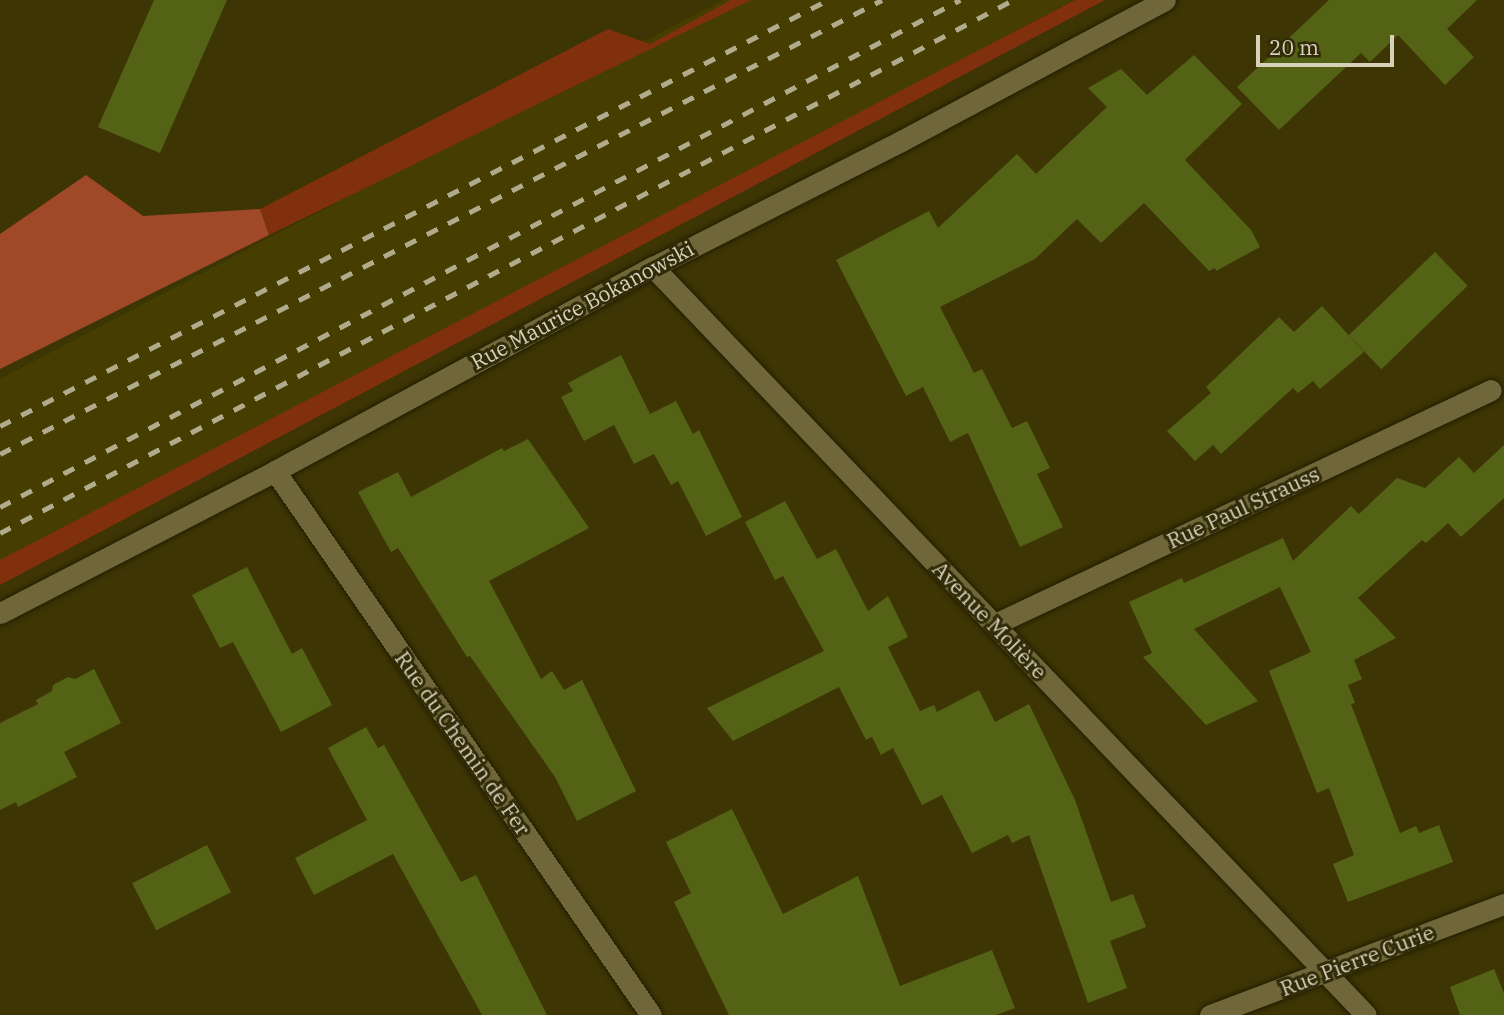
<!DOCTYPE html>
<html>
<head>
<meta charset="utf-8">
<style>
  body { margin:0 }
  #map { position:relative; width:1504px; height:1015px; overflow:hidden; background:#3d3504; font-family:"IBM Plex Serif",serif }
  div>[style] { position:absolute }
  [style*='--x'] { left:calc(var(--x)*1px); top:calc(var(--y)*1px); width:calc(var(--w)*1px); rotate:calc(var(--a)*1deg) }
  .built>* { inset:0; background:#463d00 }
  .green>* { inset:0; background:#81300e }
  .forest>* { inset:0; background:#a04929 }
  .building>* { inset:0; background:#546216; transform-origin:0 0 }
  .roads { filter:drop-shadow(0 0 2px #221c00) drop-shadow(0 0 2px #221c00) }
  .street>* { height:21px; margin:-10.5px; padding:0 10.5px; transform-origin:10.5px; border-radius:10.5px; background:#6f673a }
  .rail>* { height:5px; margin-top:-2.5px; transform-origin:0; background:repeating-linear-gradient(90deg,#b0ab8d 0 12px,transparent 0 24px) }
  span { translate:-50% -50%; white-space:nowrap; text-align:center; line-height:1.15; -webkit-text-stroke:6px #312b08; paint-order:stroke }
  .street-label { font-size:21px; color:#d6d2ba }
  .scale { position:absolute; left:1256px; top:35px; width:138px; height:32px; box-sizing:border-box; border:4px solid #d6d2ba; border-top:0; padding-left:9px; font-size:21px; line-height:24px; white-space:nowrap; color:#d6d2ba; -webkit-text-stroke:5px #312b08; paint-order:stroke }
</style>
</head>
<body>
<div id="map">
  <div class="built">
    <div style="clip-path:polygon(723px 0,1074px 0,547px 279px,0 562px,0 379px)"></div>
  </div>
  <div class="green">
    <div style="clip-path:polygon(731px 0,751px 0,269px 235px,260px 209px,608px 29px,650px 44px)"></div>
    <div style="clip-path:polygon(1075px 0,1105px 0,0 585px,0 560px)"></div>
  </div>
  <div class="forest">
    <div style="clip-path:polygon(86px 175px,143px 216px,260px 209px,269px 235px,0 369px,0 234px)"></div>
  </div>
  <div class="building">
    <div style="clip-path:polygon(154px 0,227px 0,160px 153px,98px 127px)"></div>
    <div style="clip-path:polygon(1329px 0,1477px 0,1447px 29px,1474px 57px,1445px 85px,1398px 35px,1370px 62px,1361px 53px,1279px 130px,1237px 87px)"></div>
    <div style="clip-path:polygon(1194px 55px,1242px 104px,1185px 160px,1251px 230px,1260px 247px,1216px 271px,1215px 268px,1209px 271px,1144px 203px,1101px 243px,1077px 219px,1035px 259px,940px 307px,974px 373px,982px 369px,1012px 428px,1027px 421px,1050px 468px,1037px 474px,1063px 527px,1020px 547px,968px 433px,950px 442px,923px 387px,906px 396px,836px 260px,929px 211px,938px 228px,1017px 154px,1036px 174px,1107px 107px,1088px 88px,1121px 69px,1147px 95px)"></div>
    <div style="left:1435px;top:252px;width:47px;height:120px;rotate:46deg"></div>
    <div style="clip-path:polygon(1322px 306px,1364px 352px,1320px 389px,1313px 381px,1298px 393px,1293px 388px,1221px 454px,1213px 445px,1195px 461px,1167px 431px,1211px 393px,1206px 387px,1279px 317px,1294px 332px)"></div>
    <div style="clip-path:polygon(621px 355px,650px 414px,676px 401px,693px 434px,699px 430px,742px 517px,706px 536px,678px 481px,671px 485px,654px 454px,634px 464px,614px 425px,584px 441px,561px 397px,573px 391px,568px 383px)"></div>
    <div style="clip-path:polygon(528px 439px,589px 528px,489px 581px,541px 679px,552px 671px,564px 690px,582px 680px,636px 791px,577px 821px,555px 777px,470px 656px,467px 657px,398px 548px,391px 552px,358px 492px,398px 472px,411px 497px,502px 448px,504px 451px)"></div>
    <div style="clip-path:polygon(1504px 445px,1504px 498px,1461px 537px,1448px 523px,1426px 543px,1422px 540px,1358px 598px,1396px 638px,1354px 660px,1362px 679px,1348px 685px,1355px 703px,1351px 704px,1400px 833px,1416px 826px,1419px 833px,1439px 825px,1453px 862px,1348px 902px,1333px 864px,1354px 855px,1329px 788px,1317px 793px,1269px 671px,1311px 652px,1280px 587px,1194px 629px,1258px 701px,1206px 725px,1143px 657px,1152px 653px,1129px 602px,1182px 578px,1184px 583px,1283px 538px,1293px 561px,1351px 506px,1359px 514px,1397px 478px,1425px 488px,1459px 457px,1474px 473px)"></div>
    <div style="clip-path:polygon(785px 501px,817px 559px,836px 549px,868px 611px,888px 596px,908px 637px,888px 647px,920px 711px,934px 705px,937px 712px,979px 690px,995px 722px,1029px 704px,1075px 800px,1111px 902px,1133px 894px,1146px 927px,1110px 941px,1127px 988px,1088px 1003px,1029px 835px,1012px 843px,1008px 835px,972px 853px,942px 795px,922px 805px,893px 748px,881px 755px,872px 737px,866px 740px,839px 687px,733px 741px,707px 708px,824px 651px,783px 576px,775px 580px,745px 522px)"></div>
    <div style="clip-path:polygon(247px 567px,292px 654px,302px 648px,332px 705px,281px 732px,233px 642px,220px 648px,192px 595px)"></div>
    <div style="clip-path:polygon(94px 669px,121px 723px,64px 752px,77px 777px,18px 807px,16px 802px,0 810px,0 723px,38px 704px,36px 700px,52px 691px,53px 685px,68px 677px,75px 679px)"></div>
    <div style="clip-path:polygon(366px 727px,378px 748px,384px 745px,461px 882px,476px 875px,547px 1015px,482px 1015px,393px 854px,314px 895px,295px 858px,367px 820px,328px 748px)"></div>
    <div style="clip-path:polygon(732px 809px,783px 914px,858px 876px,900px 986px,992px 950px,1015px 1008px,996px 1015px,729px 1015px,674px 902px,691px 893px,666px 842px)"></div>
    <div style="left:207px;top:845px;width:53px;height:84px;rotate:63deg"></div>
    <div style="clip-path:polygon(1494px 969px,1504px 993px,1504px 1015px,1460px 1015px,1450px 987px)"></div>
  </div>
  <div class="roads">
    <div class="street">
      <div style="--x:653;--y:267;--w:1033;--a:46.37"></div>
      <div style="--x:275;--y:471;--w:661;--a:55.35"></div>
      <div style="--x:0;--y:613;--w:309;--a:-27.3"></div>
      <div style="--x:275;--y:471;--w:430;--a:-28.4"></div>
      <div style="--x:653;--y:267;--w:278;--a:-26.9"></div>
      <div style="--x:901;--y:141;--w:299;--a:-28.1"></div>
      <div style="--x:995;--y:624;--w:548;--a:-25.26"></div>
      <div style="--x:1210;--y:1015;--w:314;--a:-20.7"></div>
    </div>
  </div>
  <div class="rail">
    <div style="--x:0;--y:426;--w:931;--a:-27.23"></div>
    <div style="--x:0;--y:454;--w:992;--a:-27.24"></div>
    <div style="--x:0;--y:507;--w:1086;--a:-27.84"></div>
    <div style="--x:0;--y:533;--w:1145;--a:-27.75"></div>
  </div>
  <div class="street-label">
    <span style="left:582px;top:305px;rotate:-28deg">Rue Maurice Bokanowski</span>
    <span style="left:1243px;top:507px;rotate:-25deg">Rue Paul Strauss</span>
    <span style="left:990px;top:620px;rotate:46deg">Avenue Molière</span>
    <span style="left:463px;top:743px;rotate:55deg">Rue du Chemin de Fer</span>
    <span style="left:1357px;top:960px;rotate:-21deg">Rue Pierre Curie</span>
  </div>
  <div class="scale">20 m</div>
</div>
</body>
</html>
